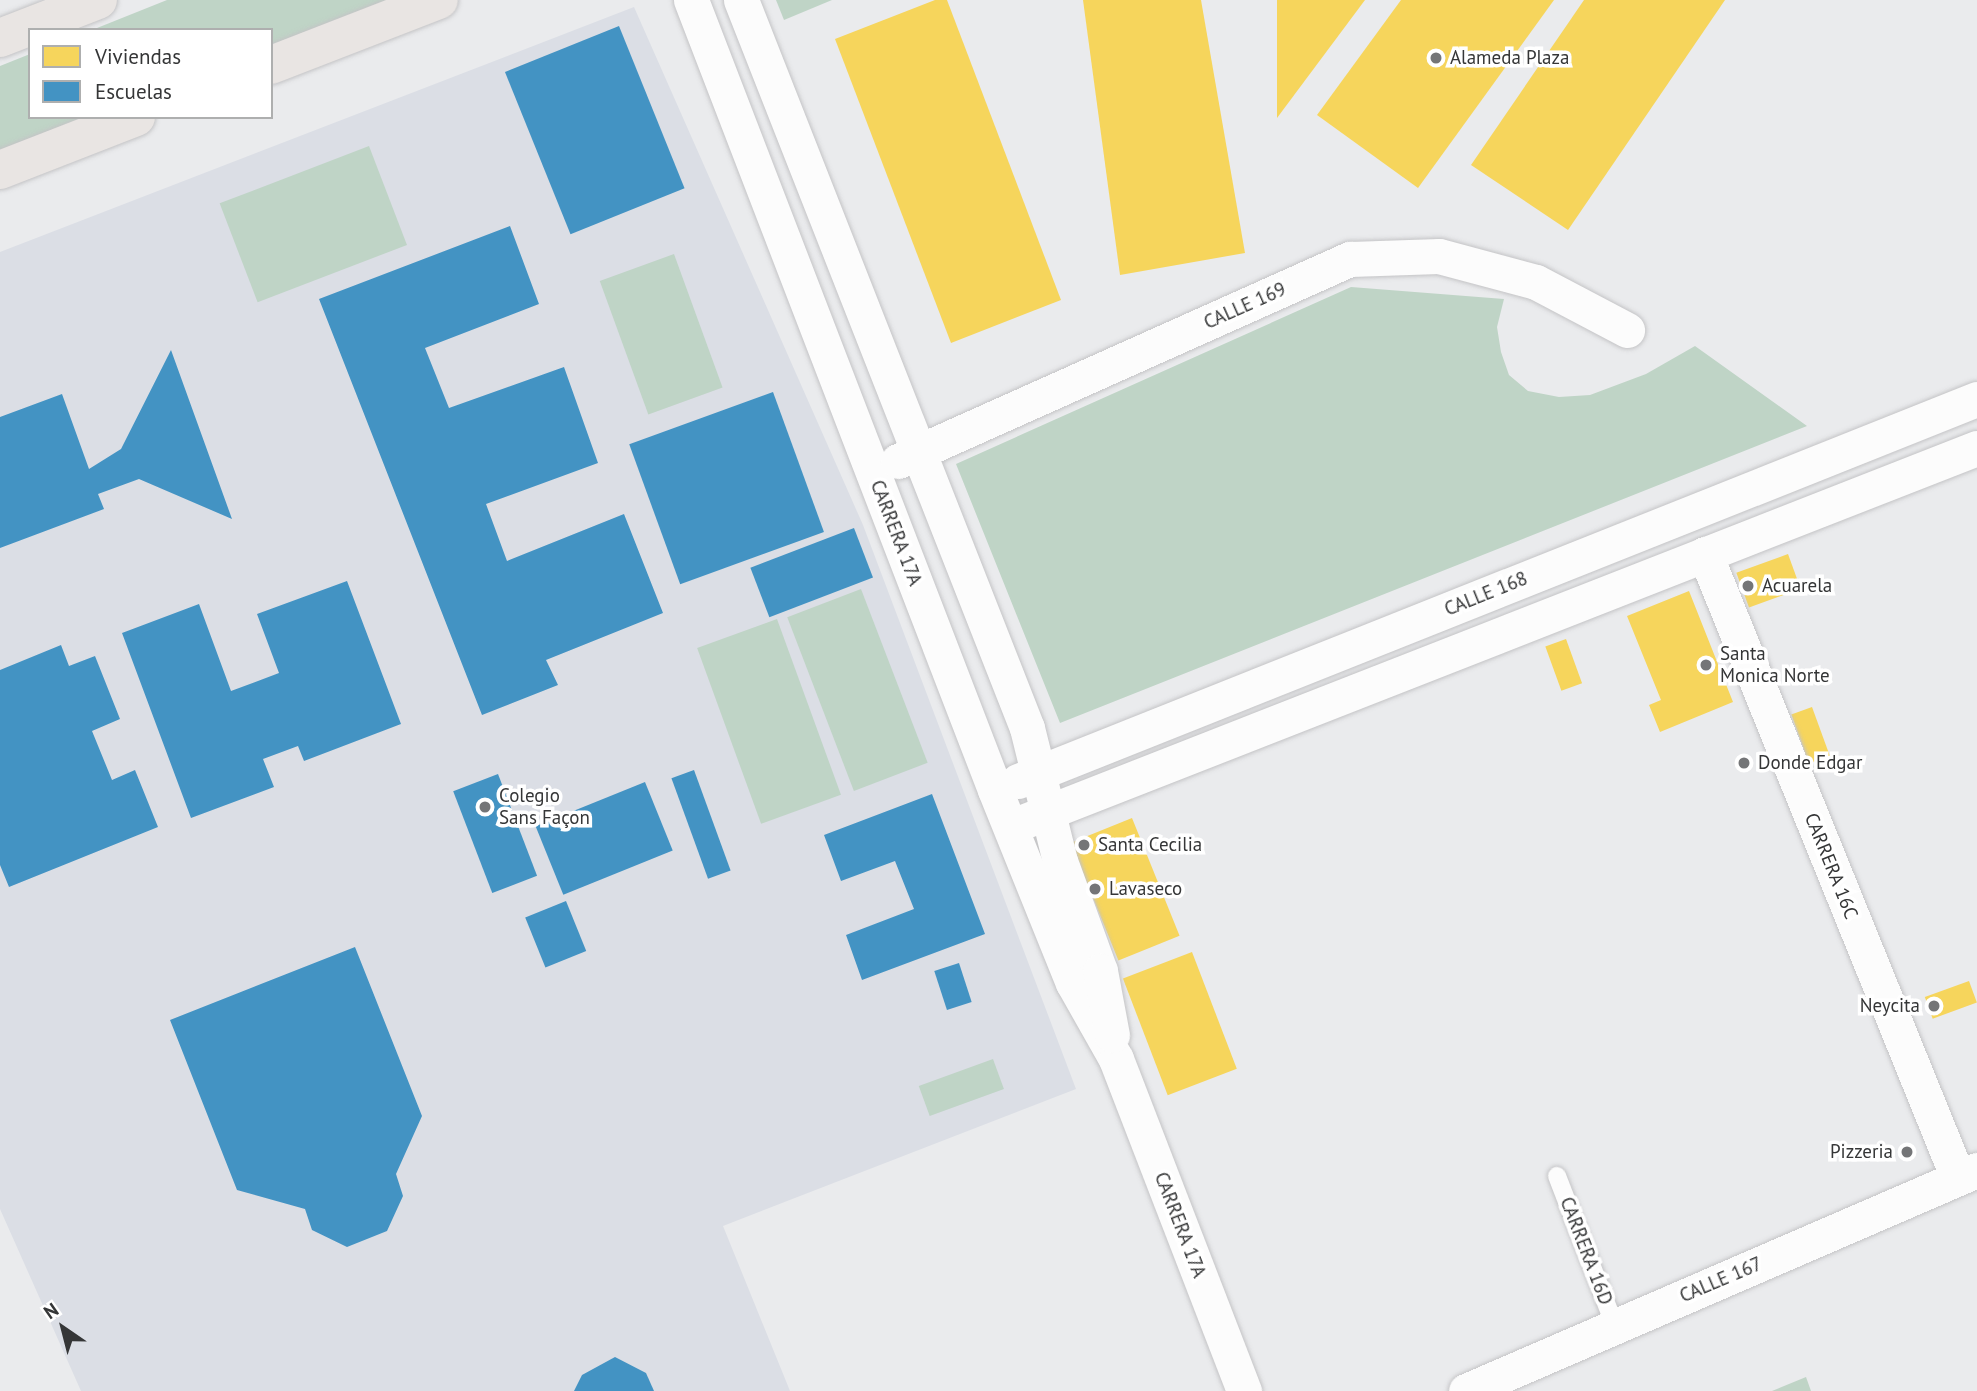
<!DOCTYPE html>
<html>
<head>
<meta charset="utf-8">
<style>
  body { margin:0 }
  #map { position:relative; width:1977px; height:1391px; overflow:hidden; background:#eaebed; font-family:"PT Sans",sans-serif }
  div>[style] { position:absolute }
  [style*='--x'] { left:calc(var(--x)*1px); top:calc(var(--y)*1px); width:calc(var(--w)*1px); rotate:calc(var(--a)*1deg) }
  .built>* { inset:0; background:#dbdee5 }
  .green>* { inset:0; background:#bfd4c6; transform-origin:0 0 }
  .homes>* { inset:0; background:#f6d55c; transform-origin:0 0 }
  .schools>* { inset:0; background:#4393c3; transform-origin:0 0 }
  .roads { filter:drop-shadow(0 0 2px #c4c4c6) drop-shadow(0 0 2px #c4c4c6) }
  .lane>* { height:18px; margin:-9px; padding:0 9px; transform-origin:9px; border-radius:9px; background:#fcfcfc }
  .street>* { height:35px; margin:-17.5px; padding:0 17.5px; transform-origin:17.5px; border-radius:17.5px; background:#fcfcfc }
  .primary>* { height:38px; margin:-19px; padding:0 19px; transform-origin:19px; border-radius:19px; background:#e9e5e3 }
  .dots>* { width:19px; height:19px; translate:-50% -50%; box-sizing:border-box; border:4px solid #fff; border-radius:50% }
  span { translate:-50% -50%; white-space:nowrap; text-align:center; line-height:1.15; -webkit-text-stroke:7px #fff; paint-order:stroke }
  .poi-label { font-size:19px; color:#353637 }
  .left { translate:0 -50%; text-align:left }
  .right { translate:-100% -50%; text-align:right }
  .street-label { font-size:19px; color:#353637 }
  .legend { position:absolute; left:28px; top:28px; width:245px; height:91px; box-sizing:border-box; background:#fff; border:2px solid #aeafaf; margin:0; padding:9px 12px; list-style:none; font-size:21px; color:#353637 }
  .legend li { display:flex; align-items:center; gap:14px; height:35px }
  .legend b { width:35px; border:2px solid #aeafaf }
  .north { position:absolute; left:28px; top:1293px; width:70px; height:70px; -webkit-text-stroke:5px #fff; paint-order:stroke; rotate:325deg; font-size:19px; font-weight:700; line-height:28px; text-align:center; color:#353637 }
  .north::after { content:''; display:block; margin:auto; width:24px; height:32px; background:#353637; clip-path:polygon(50% 0,100% 100%,50% 72%,0 100%) }
</style>
</head>
<body>
<div id="map">
  <div class="built">
    <div style="clip-path:polygon(634px 7px,863px 525px,1076px 1089px,723px 1226px,790px 1391px,81px 1391px,0 1209px,0 252px)"></div>
  </div>
  <div class="green">
    <div style="clip-path:polygon(167px 0,390px 0,271px 46px,271px 30px,92px 30px)"></div>
    <div style="clip-path:polygon(776px 0,832px 0,784px 20px)"></div>
    <div style="clip-path:polygon(30px 54px,30px 117px,90px 117px,0 152px,0 66px)"></div>
    <div style="left:369px;top:146px;width:106px;height:160px;rotate:69deg"></div>
    <div style="left:674px;top:254px;width:142px;height:79px;rotate:70deg"></div>
    <div style="clip-path:polygon(1351px 287px,1504px 299px,1497px 327px,1501px 352px,1509px 375px,1528px 391px,1559px 397px,1590px 395px,1646px 374px,1695px 346px,1807px 426px,1060px 723px,956px 464px)"></div>
    <div style="left:861px;top:589px;width:186px;height:79px;rotate:69deg"></div>
    <div style="left:777px;top:619px;width:187px;height:85px;rotate:70deg"></div>
    <div style="left:993px;top:1059px;width:32px;height:79px;rotate:70deg"></div>
    <div style="clip-path:polygon(1806px 1377px,1811px 1391px,1772px 1391px)"></div>
  </div>
  <div class="homes">
    <div style="clip-path:polygon(935px 0,947px 0,1061px 300px,951px 343px,835px 39px)"></div>
    <div style="clip-path:polygon(1083px 0,1201px 0,1245px 253px,1120px 275px)"></div>
    <div style="clip-path:polygon(1277px 0,1365px 0,1277px 118px)"></div>
    <div style="clip-path:polygon(1401px 0,1554px 0,1418px 188px,1317px 115px)"></div>
    <div style="clip-path:polygon(1584px 0,1725px 0,1568px 230px,1471px 165px)"></div>
    <div style="left:1788px;top:554px;width:37px;height:55px;rotate:70deg"></div>
    <div style="clip-path:polygon(1689px 591px,1733px 702px,1660px 732px,1649px 705px,1661px 700px,1627px 616px)"></div>
    <div style="left:1566px;top:639px;width:47px;height:22px;rotate:70deg"></div>
    <div style="left:1812px;top:707px;width:52px;height:22px;rotate:70deg"></div>
    <div style="left:1132px;top:818px;width:127px;height:66px;rotate:68deg"></div>
    <div style="left:1192px;top:952px;width:125px;height:74px;rotate:69deg"></div>
    <div style="left:1969px;top:981px;width:23px;height:47px;rotate:70deg"></div>
  </div>
  <div class="schools">
    <div style="left:619px;top:26px;width:175px;height:123px;rotate:68deg"></div>
    <div style="clip-path:polygon(510px 226px,539px 304px,425px 348px,449px 408px,564px 367px,598px 463px,486px 504px,507px 561px,624px 514px,663px 613px,546px 660px,558px 685px,482px 715px,319px 299px)"></div>
    <div style="clip-path:polygon(171px 350px,232px 519px,139px 479px,98px 494px,104px 509px,0 548px,0 417px,62px 394px,89px 469px,121px 449px)"></div>
    <div style="left:773px;top:392px;width:149px;height:153px;rotate:70deg"></div>
    <div style="left:854px;top:528px;width:53px;height:111px;rotate:69deg"></div>
    <div style="clip-path:polygon(347px 581px,401px 724px,304px 761px,298px 746px,263px 759px,274px 787px,191px 818px,122px 633px,199px 604px,231px 691px,279px 673px,257px 614px)"></div>
    <div style="clip-path:polygon(61px 645px,69px 666px,95px 656px,120px 719px,92px 731px,112px 780px,135px 770px,158px 827px,9px 887px,0 865px,0 670px)"></div>
    <div style="left:694px;top:770px;width:107px;height:24px;rotate:70deg"></div>
    <div style="left:498px;top:774px;width:109px;height:48px;rotate:69deg"></div>
    <div style="left:645px;top:782px;width:74px;height:118px;rotate:68deg"></div>
    <div style="clip-path:polygon(932px 794px,985px 934px,862px 980px,846px 935px,914px 909px,895px 861px,841px 881px,824px 835px)"></div>
    <div style="left:566px;top:901px;width:54px;height:44px;rotate:68deg"></div>
    <div style="clip-path:polygon(355px 947px,422px 1116px,396px 1174px,403px 1196px,387px 1231px,347px 1247px,312px 1230px,305px 1209px,237px 1190px,170px 1020px)"></div>
    <div style="left:959px;top:963px;width:41px;height:26px;rotate:72deg"></div>
    <div style="clip-path:polygon(615px 1357px,646px 1373px,654px 1391px,574px 1391px,582px 1375px)"></div>
  </div>
  <div class="roads">
    <div class="lane">
      <div style="--x:1557;--y:1176;--w:161;--a:68.9"></div>
    </div>
    <div class="street">
      <div style="--x:691;--y:0;--w:846;--a:68.95"></div>
      <div style="--x:995;--y:790;--w:208;--a:68"></div>
      <div style="--x:1073;--y:983;--w:87;--a:60.5"></div>
      <div style="--x:1116;--y:1059;--w:356;--a:68.9"></div>
      <div style="--x:741;--y:0;--w:782;--a:68.55"></div>
      <div style="--x:1027;--y:728;--w:137;--a:76.1"></div>
      <div style="--x:1060;--y:861;--w:117;--a:70"></div>
      <div style="--x:1100;--y:971;--w:65;--a:79.4"></div>
      <div style="--x:898;--y:461;--w:495;--a:-24.1"></div>
      <div style="--x:1350;--y:259;--w:89;--a:-1.9"></div>
      <div style="--x:1439;--y:256;--w:100;--a:15"></div>
      <div style="--x:1536;--y:282;--w:103;--a:27.8"></div>
      <div style="--x:1705;--y:554;--w:673;--a:67.93"></div>
      <div style="--x:1018;--y:781;--w:1032;--a:-21.72"></div>
      <div style="--x:1025;--y:821;--w:1022;--a:-21.4"></div>
      <div style="--x:1466;--y:1391;--w:557;--a:-23.39"></div>
    </div>
    <div class="primary">
      <div style="--x:0;--y:38;--w:105;--a:-21.2"></div>
      <div style="--x:271;--y:65;--w:180;--a:-21.2"></div>
      <div style="--x:0;--y:170;--w:146;--a:-21.3"></div>
    </div>
  </div>
  <div class="dots">
    <div style="left:1436px;top:58px;background:#747577"></div>
    <div style="left:1748px;top:586px;background:#747577"></div>
    <div style="left:1706px;top:665px;background:#747577"></div>
    <div style="left:1744px;top:763px;background:#747577"></div>
    <div style="left:485px;top:807px;background:#747577"></div>
    <div style="left:1084px;top:845px;background:#747577"></div>
    <div style="left:1095px;top:889px;background:#747577"></div>
    <div style="left:1934px;top:1006px;background:#747577"></div>
    <div style="left:1907px;top:1152px;background:#747577"></div>
  </div>
  <div class="poi-label">
    <span class="left" style="left:1450px;top:58px">Alameda Plaza</span>
    <span class="left" style="left:1762px;top:586px">Acuarela</span>
    <span class="left" style="left:1720px;top:665px">Santa<br>Monica Norte</span>
    <span class="left" style="left:1758px;top:763px">Donde Edgar</span>
    <span class="left" style="left:499px;top:807px">Colegio<br>Sans Façon</span>
    <span class="left" style="left:1098px;top:845px">Santa Cecilia</span>
    <span class="left" style="left:1109px;top:889px">Lavaseco</span>
    <span class="right" style="left:1920px;top:1006px">Neycita</span>
    <span class="right" style="left:1893px;top:1152px">Pizzeria</span>
  </div>
  <div class="street-label">
    <span style="left:1245px;top:306px;rotate:-24deg">CALLE 169</span>
    <span style="left:896px;top:533px;rotate:69deg">CARRERA 17A</span>
    <span style="left:1486px;top:594px;rotate:-22deg">CALLE 168</span>
    <span style="left:1831px;top:866px;rotate:68deg">CARRERA 16C</span>
    <span style="left:1180px;top:1225px;rotate:69deg">CARRERA 17A</span>
    <span style="left:1586px;top:1251px;rotate:69deg">CARRERA 16D</span>
    <span style="left:1721px;top:1280px;rotate:-23deg">CALLE 167</span>
  </div>
  <ul class="legend">
  <li><b style="height:19px;background:#f6d55c"></b>Viviendas</li>
  <li><b style="height:19px;background:#4393c3"></b>Escuelas</li>
  </ul>
  <div class="north">N</div>
</div>
</body>
</html>
